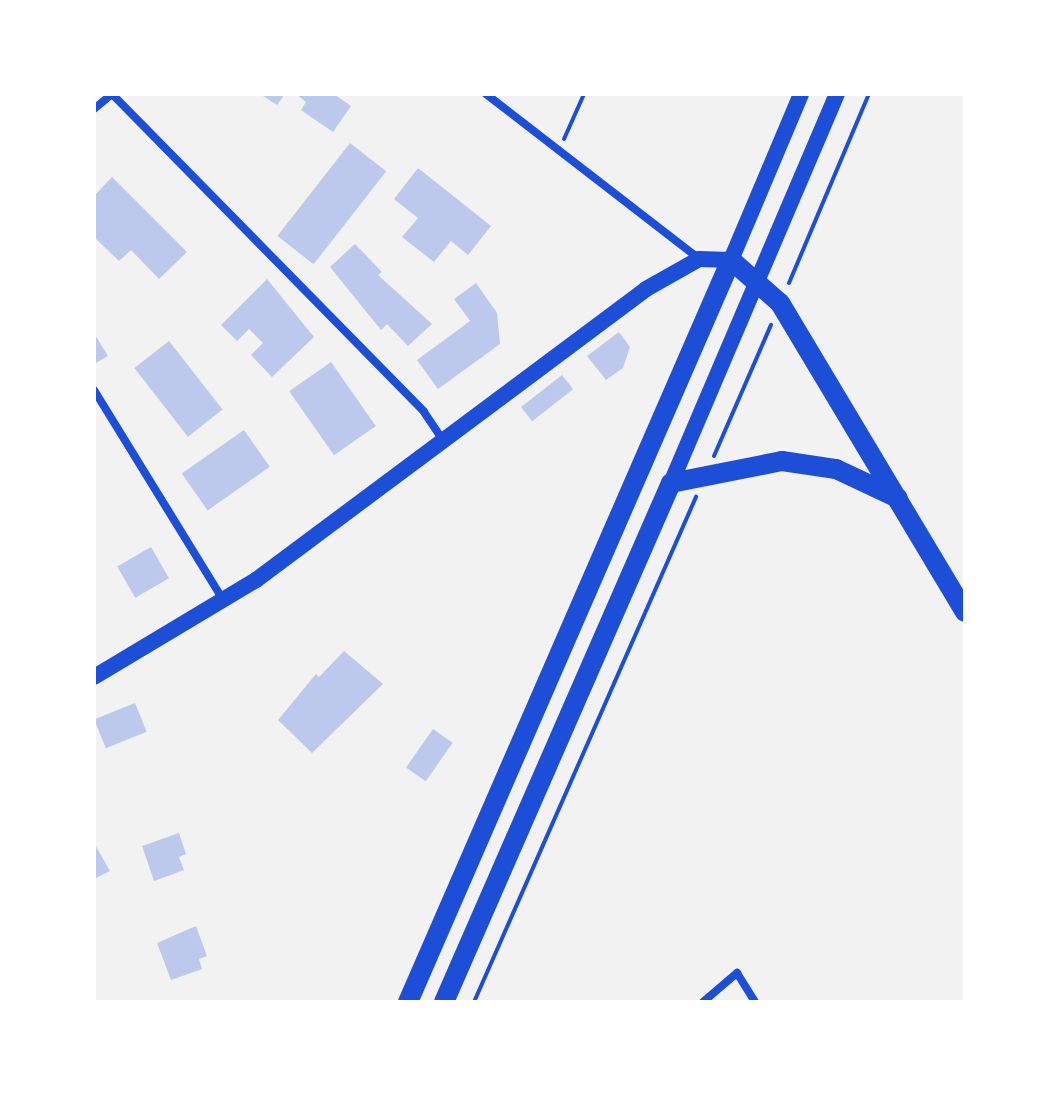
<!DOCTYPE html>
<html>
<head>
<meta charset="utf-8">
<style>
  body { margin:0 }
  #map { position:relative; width:1059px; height:1096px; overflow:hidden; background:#f2f2f2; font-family:"Exo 2",sans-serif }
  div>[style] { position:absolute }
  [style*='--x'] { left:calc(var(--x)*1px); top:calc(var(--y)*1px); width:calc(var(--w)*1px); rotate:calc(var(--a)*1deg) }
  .building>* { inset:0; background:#bdc9ec; transform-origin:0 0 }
  .path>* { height:4px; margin:-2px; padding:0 2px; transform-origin:2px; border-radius:2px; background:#1d4ed8 }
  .minor>* { height:8px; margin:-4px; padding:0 4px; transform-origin:4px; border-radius:4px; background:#1d4ed8 }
  .secondary>* { height:16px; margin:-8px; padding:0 8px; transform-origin:8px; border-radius:8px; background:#1d4ed8 }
  .primary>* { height:20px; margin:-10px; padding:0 10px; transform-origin:10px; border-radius:10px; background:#1d4ed8 }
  span { translate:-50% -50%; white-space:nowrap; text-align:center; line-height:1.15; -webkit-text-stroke:8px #fff; paint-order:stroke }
  .frame { position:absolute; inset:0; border:96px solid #fff; pointer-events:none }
</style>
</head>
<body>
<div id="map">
  <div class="building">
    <div style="clip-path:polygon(260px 94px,285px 94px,277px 105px)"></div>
    <div style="clip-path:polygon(296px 94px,334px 94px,351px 106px,333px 132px,301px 110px,306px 102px)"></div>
    <div style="left:350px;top:143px;width:46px;height:118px;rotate:38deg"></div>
    <div style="clip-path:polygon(418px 168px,491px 226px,468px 255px,451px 241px,434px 262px,402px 237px,418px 218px,394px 199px)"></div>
    <div style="clip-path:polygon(112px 177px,187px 252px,159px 279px,131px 250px,119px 261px,94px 237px,94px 196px)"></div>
    <div style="clip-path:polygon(355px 244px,382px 272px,378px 275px,432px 324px,408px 346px,387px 324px,381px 330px,330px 267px)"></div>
    <div style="clip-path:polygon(267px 279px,314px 337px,272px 377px,251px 355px,263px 343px,249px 329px,237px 341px,221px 325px)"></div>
    <div style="clip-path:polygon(476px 283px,497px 313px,500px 344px,438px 389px,417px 360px,470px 321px,454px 299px)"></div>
    <div style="clip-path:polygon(619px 332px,630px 347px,623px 368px,606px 380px,587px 356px)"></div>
    <div style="clip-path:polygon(94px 333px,108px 356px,94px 364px)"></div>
    <div style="left:169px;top:341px;width:87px;height:44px;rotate:52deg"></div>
    <div style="left:331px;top:362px;width:78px;height:51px;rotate:55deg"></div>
    <div style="left:562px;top:375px;width:18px;height:52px;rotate:52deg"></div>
    <div style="left:244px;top:430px;width:45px;height:76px;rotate:55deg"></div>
    <div style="left:151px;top:547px;width:36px;height:39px;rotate:60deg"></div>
    <div style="clip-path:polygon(344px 651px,383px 684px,312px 753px,278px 720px,316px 674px,319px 677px)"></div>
    <div style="left:135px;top:703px;width:31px;height:44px;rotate:68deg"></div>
    <div style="left:433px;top:729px;width:24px;height:47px;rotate:35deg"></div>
    <div style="clip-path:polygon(179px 833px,186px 854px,179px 857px,184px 870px,154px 881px,142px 846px)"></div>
    <div style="clip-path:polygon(94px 843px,110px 871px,94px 879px)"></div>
    <div style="clip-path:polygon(196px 926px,207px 956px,199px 959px,202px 969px,171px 980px,157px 943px)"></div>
  </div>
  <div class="path">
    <div style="--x:564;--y:139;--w:49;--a:-66"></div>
    <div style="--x:789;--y:283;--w:205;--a:-67.1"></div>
    <div style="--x:714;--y:456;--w:143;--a:-66.5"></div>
    <div style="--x:474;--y:1002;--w:552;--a:-66.27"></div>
  </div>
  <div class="minor">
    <div style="--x:112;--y:94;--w:445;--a:45.5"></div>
    <div style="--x:424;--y:412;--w:34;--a:56"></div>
    <div style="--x:486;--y:94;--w:268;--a:37.7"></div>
    <div style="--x:94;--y:109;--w:23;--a:-40"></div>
    <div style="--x:94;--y:390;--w:246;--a:58.4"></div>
    <div style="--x:703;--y:1002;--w:45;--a:-40.5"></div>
    <div style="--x:737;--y:973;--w:34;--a:58"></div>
  </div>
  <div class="secondary">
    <div style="--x:671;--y:483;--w:423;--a:-66.9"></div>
    <div style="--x:94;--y:677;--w:189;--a:-30.9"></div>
    <div style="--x:256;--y:580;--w:487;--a:-36.7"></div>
    <div style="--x:646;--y:289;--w:61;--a:-29.5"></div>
    <div style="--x:699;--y:259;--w:32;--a:2"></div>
    <div style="--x:731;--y:260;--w:180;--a:-67.1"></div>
  </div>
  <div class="primary">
    <div style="--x:408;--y:1002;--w:809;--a:-66.48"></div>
    <div style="--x:731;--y:260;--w:65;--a:41.3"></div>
    <div style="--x:780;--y:303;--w:360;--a:59.1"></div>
    <div style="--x:444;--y:1002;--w:566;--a:-66.38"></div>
    <div style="--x:671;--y:483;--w:113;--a:-11.2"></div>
    <div style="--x:782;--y:461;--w:55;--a:8.4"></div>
    <div style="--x:836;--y:469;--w:68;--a:25.1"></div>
  </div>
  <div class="frame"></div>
</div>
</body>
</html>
